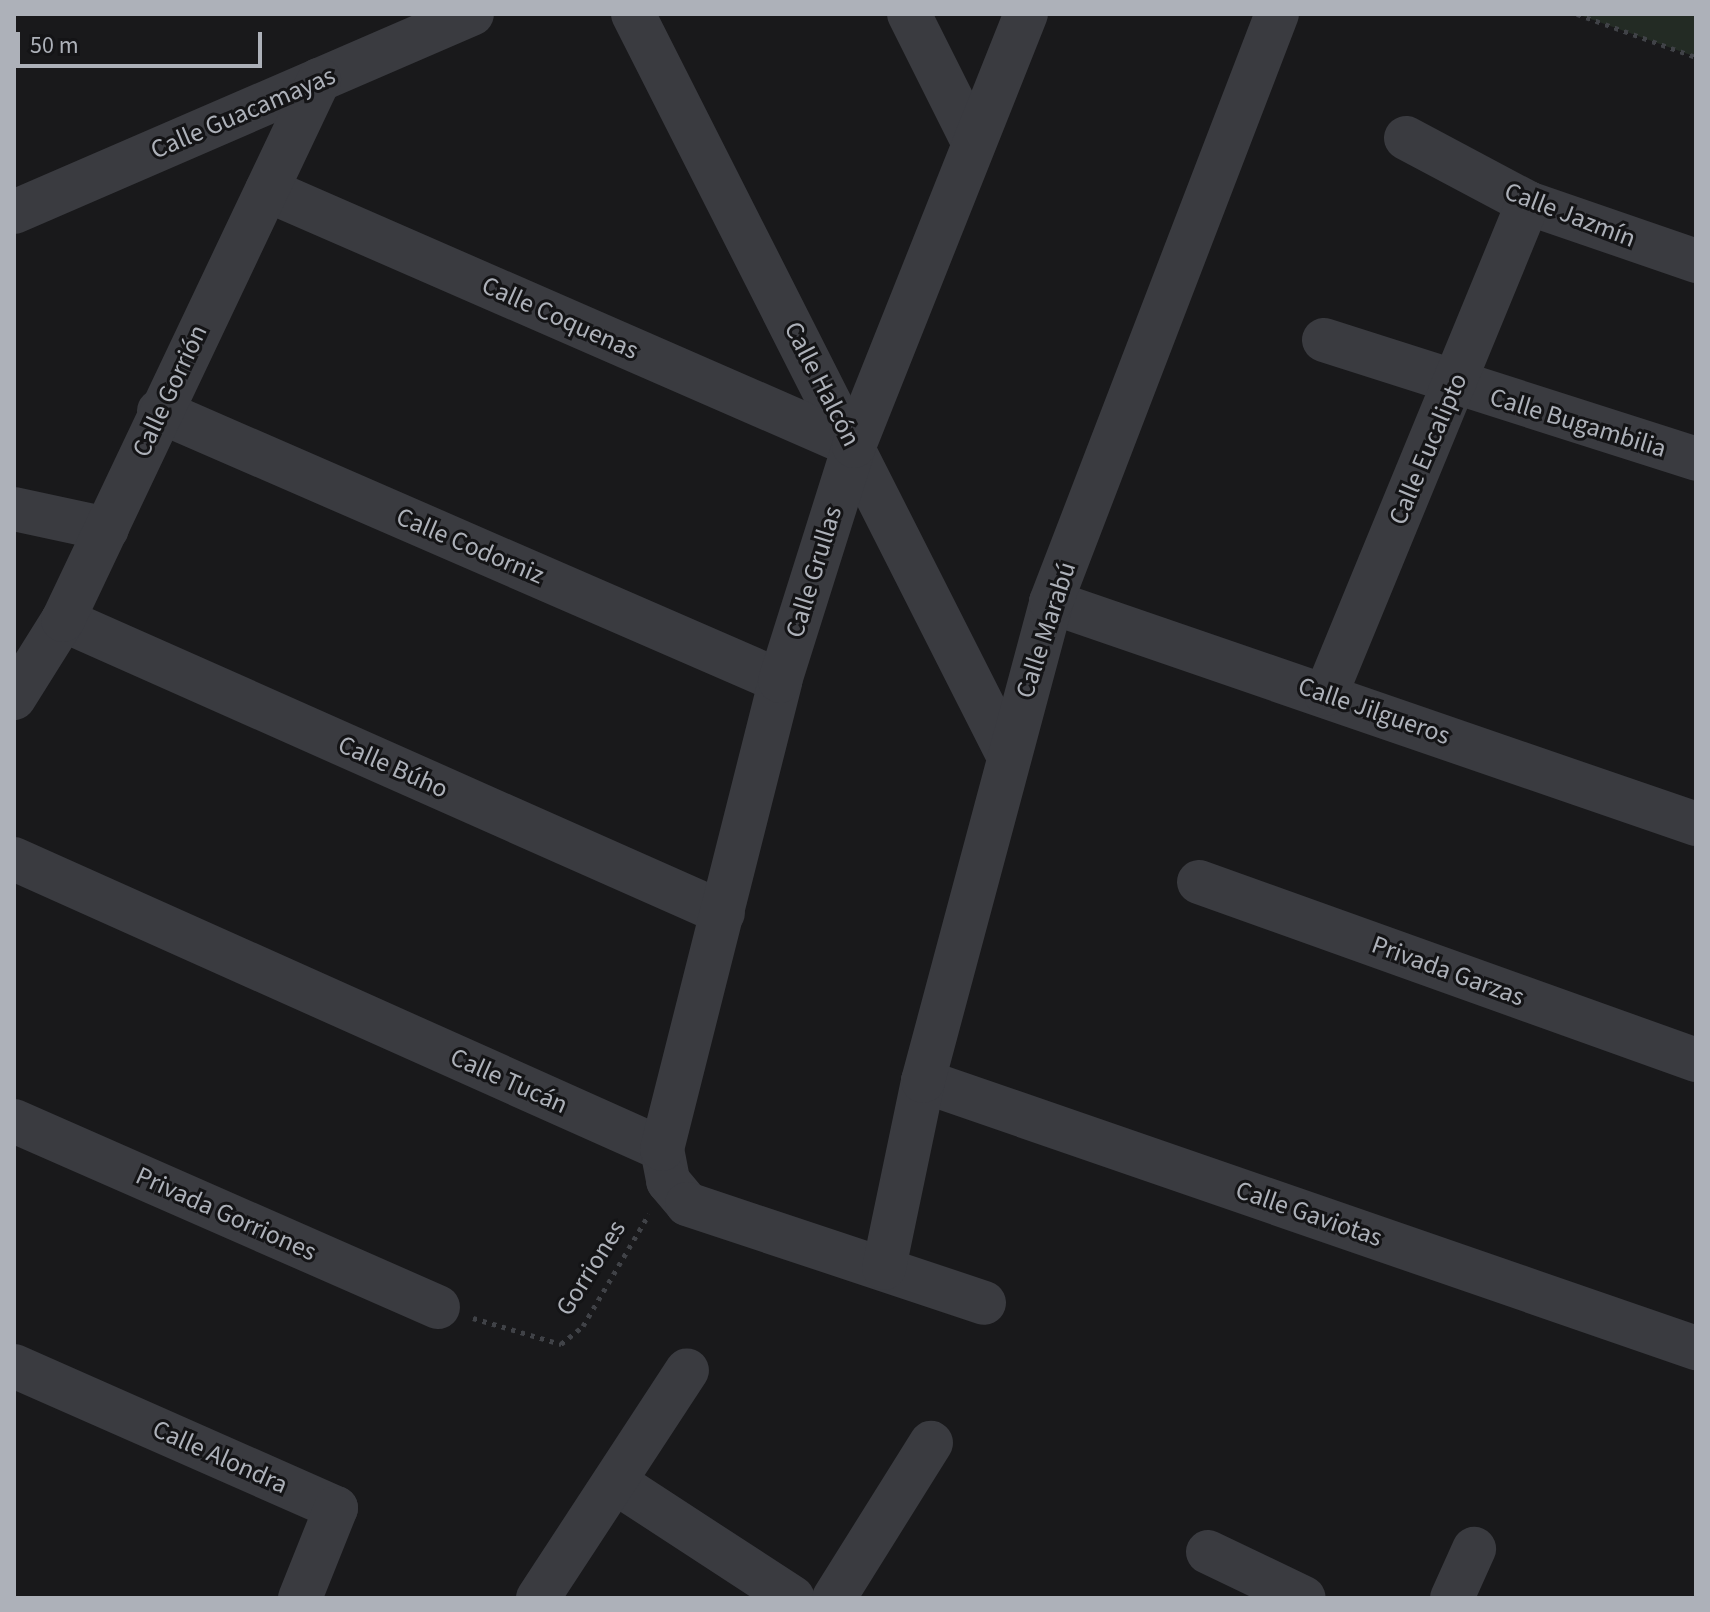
<!DOCTYPE html>
<html>
<head>
<meta charset="utf-8">
<style>
  body { margin:0 }
  #map { position:relative; width:1710px; height:1612px; overflow:hidden; background:#19191b; font-family:"Source Sans 3",sans-serif }
  div>[style] { position:absolute }
  [style*='--x'] { left:calc(var(--x)*1px); top:calc(var(--y)*1px); width:calc(var(--w)*1px); rotate:calc(var(--a)*1deg) }
  .green>* { inset:0; background:#232b24 }
  .path>* { height:5px; margin-top:-2.5px; transform-origin:0; background:repeating-linear-gradient(90deg,#404247 0 4px,transparent 0 10px) }
  .minor>* { height:44px; margin:-22px; padding:0 22px; transform-origin:22px; border-radius:22px; background:#3a3b40 }
  span { translate:-50% -50%; white-space:nowrap; text-align:center; line-height:1.15; -webkit-text-stroke:6px #141416; paint-order:stroke }
  .street-label { font-size:26px; color:#adb1b9 }
  .frame { position:absolute; inset:0; border:16px solid #adb1b9; pointer-events:none }
  .scale { position:absolute; left:16px; top:32px; width:246px; height:36px; box-sizing:border-box; border:4px solid #adb1b9; border-top:0; padding-left:10px; font-size:24px; line-height:28px; white-space:nowrap; color:#adb1b9; -webkit-text-stroke:6px #141416; paint-order:stroke }
</style>
</head>
<body>
<div id="map">
  <div class="green">
    <div style="clip-path:polygon(1577px 14px,1696px 14px,1696px 57px)"></div>
  </div>
  <div class="path">
    <div style="--x:1577;--y:14;--w:127;--a:19.9"></div>
    <div style="--x:473;--y:1318;--w:92;--a:16.5"></div>
    <div style="--x:561;--y:1344;--w:28;--a:-39"></div>
    <div style="--x:583;--y:1326;--w:130;--a:-59.5"></div>
  </div>
  <div class="minor">
    <div style="--x:633;--y:14;--w:830;--a:63.16"></div>
    <div style="--x:909;--y:14;--w:141;--a:63.4"></div>
    <div style="--x:1406;--y:138;--w:138;--a:28"></div>
    <div style="--x:1528;--y:203;--w:178;--a:19"></div>
    <div style="--x:267;--y:190;--w:640;--a:23.56"></div>
    <div style="--x:14;--y:212;--w:499;--a:-23.4"></div>
    <div style="--x:1324;--y:340;--w:391;--a:17.7"></div>
    <div style="--x:159;--y:411;--w:677;--a:23.5"></div>
    <div style="--x:14;--y:509;--w:95;--a:12.1"></div>
    <div style="--x:1051;--y:602;--w:682;--a:18.99"></div>
    <div style="--x:63;--y:620;--w:722;--a:23.94"></div>
    <div style="--x:1326;--y:694;--w:531;--a:-67.64"></div>
    <div style="--x:14;--y:698;--w:92;--a:-57.9"></div>
    <div style="--x:63;--y:620;--w:598;--a:-64.64"></div>
    <div style="--x:14;--y:859;--w:710;--a:24.11"></div>
    <div style="--x:662;--y:1149;--w:33;--a:79"></div>
    <div style="--x:668;--y:1181;--w:30;--a:50"></div>
    <div style="--x:687;--y:1204;--w:313;--a:18.4"></div>
    <div style="--x:1199;--y:882;--w:528;--a:19.7"></div>
    <div style="--x:923;--y:1081;--w:818;--a:19.06"></div>
    <div style="--x:14;--y:1121;--w:463;--a:23.7"></div>
    <div style="--x:662;--y:1149;--w:483;--a:-75.8"></div>
    <div style="--x:780;--y:681;--w:246;--a:-72.5"></div>
    <div style="--x:854;--y:446;--w:465;--a:-68.3"></div>
    <div style="--x:884;--y:1268;--w:191;--a:-78.2"></div>
    <div style="--x:923;--y:1081;--w:496;--a:-75"></div>
    <div style="--x:1051;--y:602;--w:630;--a:-68.98"></div>
    <div style="--x:14;--y:1366;--w:352;--a:23.8"></div>
    <div style="--x:336;--y:1508;--w:97;--a:111.8"></div>
    <div style="--x:615;--y:1482;--w:212;--a:33.1"></div>
    <div style="--x:1208;--y:1552;--w:106;--a:25.6"></div>
    <div style="--x:538;--y:1598;--w:272;--a:-56.8"></div>
    <div style="--x:834;--y:1598;--w:183;--a:-58"></div>
    <div style="--x:1452;--y:1598;--w:54;--a:-65.8"></div>
  </div>
  <div class="street-label">
    <span style="left:243px;top:113px;rotate:-23deg">Calle Guacamayas</span>
    <span style="left:1570px;top:215px;rotate:21deg">Calle Jazmín</span>
    <span style="left:560px;top:318px;rotate:24deg">Calle Coquenas</span>
    <span style="left:822px;top:384px;rotate:63deg">Calle Halcón</span>
    <span style="left:170px;top:391px;rotate:-65deg">Calle Gorrión</span>
    <span style="left:1578px;top:423px;rotate:17deg">Calle Bugambilia</span>
    <span style="left:1428px;top:449px;rotate:-67deg">Calle Eucalipto</span>
    <span style="left:470px;top:546px;rotate:23deg">Calle Codorniz</span>
    <span style="left:814px;top:572px;rotate:-73deg">Calle Grullas</span>
    <span style="left:1046px;top:630px;rotate:-72deg">Calle Marabú</span>
    <span style="left:1374px;top:711px;rotate:19deg">Calle Jilgueros</span>
    <span style="left:393px;top:767px;rotate:24deg">Calle Búho</span>
    <span style="left:1448px;top:971px;rotate:20deg">Privada Garzas</span>
    <span style="left:509px;top:1081px;rotate:24deg">Calle Tucán</span>
    <span style="left:226px;top:1214px;rotate:24deg">Privada Gorriones</span>
    <span style="left:1309px;top:1214px;rotate:19deg">Calle Gaviotas</span>
    <span style="left:591px;top:1268px;rotate:-58deg">Gorriones</span>
    <span style="left:220px;top:1457px;rotate:24deg">Calle Alondra</span>
  </div>
  <div class="frame"></div>
  <div class="scale">50 m</div>
</div>
</body>
</html>
